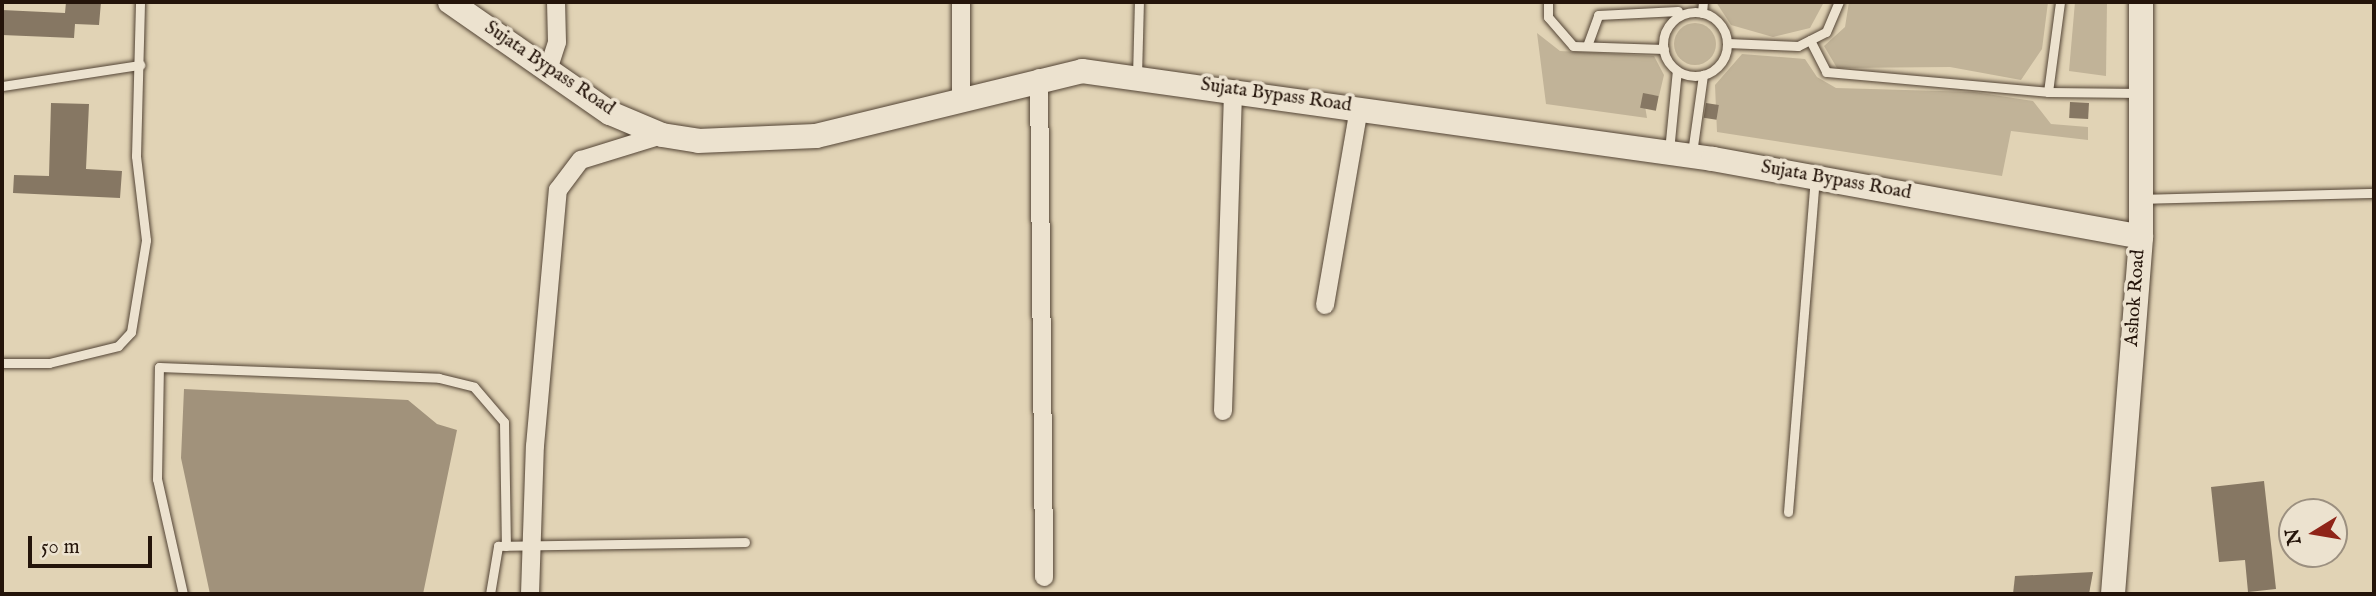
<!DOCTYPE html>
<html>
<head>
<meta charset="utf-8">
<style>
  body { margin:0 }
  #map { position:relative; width:2376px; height:596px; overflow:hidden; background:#e1d3b5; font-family:"IM FELL English",serif }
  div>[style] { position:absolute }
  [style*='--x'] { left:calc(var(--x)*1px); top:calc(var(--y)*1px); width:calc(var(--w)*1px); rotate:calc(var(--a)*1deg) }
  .green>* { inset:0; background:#c1b398 }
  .round { border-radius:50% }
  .water>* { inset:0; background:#a1927b }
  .building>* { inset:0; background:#867763; transform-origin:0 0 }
  .roads { filter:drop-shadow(0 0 2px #534435) drop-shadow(0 0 2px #534435) }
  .lane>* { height:9px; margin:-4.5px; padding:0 4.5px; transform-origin:4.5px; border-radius:4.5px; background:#ece2cf }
  .lane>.ring { margin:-4.5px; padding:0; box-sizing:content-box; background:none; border:9px solid #ece2cf; border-radius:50% }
  .street>* { height:18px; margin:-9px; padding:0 9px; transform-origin:9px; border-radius:9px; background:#ece2cf }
  .secondary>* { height:24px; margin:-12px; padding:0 12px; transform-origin:12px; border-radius:12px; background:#ece2cf }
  span { translate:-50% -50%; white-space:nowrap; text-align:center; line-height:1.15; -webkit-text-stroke:7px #ece2cf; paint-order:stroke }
  .street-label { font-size:19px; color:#24140a }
  .frame { position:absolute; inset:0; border:4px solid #24140a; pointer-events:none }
  .north { position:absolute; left:2278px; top:498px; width:70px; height:70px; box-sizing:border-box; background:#ece2cf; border:2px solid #9c9080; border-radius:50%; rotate:259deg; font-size:19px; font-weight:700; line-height:28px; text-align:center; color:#24140a }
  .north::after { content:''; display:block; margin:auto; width:24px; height:32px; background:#8f2418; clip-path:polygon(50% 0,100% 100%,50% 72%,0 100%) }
  .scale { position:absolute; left:28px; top:536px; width:124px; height:32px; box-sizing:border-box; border:4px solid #24140a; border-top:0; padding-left:9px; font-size:21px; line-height:24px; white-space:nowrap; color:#24140a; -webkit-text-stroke:5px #ece2cf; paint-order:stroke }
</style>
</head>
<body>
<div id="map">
  <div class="green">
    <div style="clip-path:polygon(1716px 2px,1824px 2px,1810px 28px,1773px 37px,1731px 25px)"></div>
    <div style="clip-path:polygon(1849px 2px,2048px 2px,2042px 49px,2021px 80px,1950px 67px,1837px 68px,1824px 46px,1845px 27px)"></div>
    <div style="clip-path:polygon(2075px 2px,2107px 2px,2106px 76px,2069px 71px)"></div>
    <div class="round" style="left:1674px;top:23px;width:42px;height:42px"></div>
    <div style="clip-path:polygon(1537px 33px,1560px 51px,1654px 56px,1664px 75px,1659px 96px,1643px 94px,1647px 118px,1546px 104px)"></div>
    <div style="clip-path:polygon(1742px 54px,1805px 59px,1817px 77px,1836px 88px,1974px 92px,2033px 101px,2051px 124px,2088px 127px,2088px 140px,2011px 131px,2002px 176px,1717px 132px,1715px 85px)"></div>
  </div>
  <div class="water">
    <div style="clip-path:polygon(184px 389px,408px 400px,437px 424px,457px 430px,423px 594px,210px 594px,181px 458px)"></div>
  </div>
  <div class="building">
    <div style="clip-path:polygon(66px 2px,101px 2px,99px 25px,75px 24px,74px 38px,2px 35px,2px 10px,65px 13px)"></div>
    <div style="left:1643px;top:93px;width:16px;height:15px;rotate:11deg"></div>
    <div style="left:2070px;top:102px;width:19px;height:16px;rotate:3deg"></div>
    <div style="clip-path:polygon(51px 103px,89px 104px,86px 169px,122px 171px,120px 198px,13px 193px,14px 175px,49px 176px)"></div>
    <div style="left:1706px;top:103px;width:13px;height:15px;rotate:9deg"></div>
    <div style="clip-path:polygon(2264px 481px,2276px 589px,2248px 592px,2245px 560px,2219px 562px,2211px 487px)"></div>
    <div style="clip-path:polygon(2093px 572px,2089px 594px,2013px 594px,2015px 576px)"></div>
  </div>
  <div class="roads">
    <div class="lane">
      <div style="--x:1548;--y:2;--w:15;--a:90"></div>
      <div style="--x:1548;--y:17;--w:38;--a:49"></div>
      <div style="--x:1573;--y:46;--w:91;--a:1.9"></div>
      <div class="ring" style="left:1663px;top:12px;width:55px;height:55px"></div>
      <div style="--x:1702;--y:13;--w:11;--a:-85"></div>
      <div style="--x:1810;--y:40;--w:36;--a:63"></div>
      <div style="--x:1826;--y:72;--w:223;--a:5.1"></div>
      <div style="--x:2048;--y:92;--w:91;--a:-82.4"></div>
      <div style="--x:1727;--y:43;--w:71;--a:2.4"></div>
      <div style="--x:1798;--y:46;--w:31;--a:-27"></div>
      <div style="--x:1826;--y:32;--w:33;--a:-67"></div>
      <div style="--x:1587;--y:46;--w:33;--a:-70"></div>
      <div style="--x:1598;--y:15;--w:80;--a:-2.9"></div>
      <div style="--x:1137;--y:76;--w:74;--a:-88.5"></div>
      <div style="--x:2;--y:86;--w:140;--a:-8.7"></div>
      <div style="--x:2048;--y:92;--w:93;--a:0.6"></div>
      <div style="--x:1669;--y:151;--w:81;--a:-84.4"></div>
      <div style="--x:1692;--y:153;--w:79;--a:-82"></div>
      <div style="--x:2142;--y:199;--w:232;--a:-1.5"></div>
      <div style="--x:2;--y:363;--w:47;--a:0"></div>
      <div style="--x:49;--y:363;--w:71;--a:-13.8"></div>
      <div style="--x:118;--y:346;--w:19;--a:-47"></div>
      <div style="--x:131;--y:332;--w:93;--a:-80.7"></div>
      <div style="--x:146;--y:240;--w:85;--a:-96.8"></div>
      <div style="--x:136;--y:156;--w:154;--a:-88.5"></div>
      <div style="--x:1788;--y:512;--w:334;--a:-85.4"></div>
      <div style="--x:183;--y:594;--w:118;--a:-102.7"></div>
      <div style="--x:157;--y:479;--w:112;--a:-89"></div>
      <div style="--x:159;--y:367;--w:280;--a:2.2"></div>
      <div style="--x:439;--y:378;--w:36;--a:14"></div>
      <div style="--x:474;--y:387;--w:46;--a:49.4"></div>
      <div style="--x:504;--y:422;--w:124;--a:89.1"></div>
      <div style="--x:490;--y:594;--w:49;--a:-80.5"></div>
      <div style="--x:498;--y:546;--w:247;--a:-0.9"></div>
    </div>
    <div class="street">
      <div style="--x:548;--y:70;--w:29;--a:-72"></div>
      <div style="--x:557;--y:42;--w:40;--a:-91.4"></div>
      <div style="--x:1039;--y:78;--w:499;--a:89.4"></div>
      <div style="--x:961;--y:97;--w:95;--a:-90"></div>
      <div style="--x:1325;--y:305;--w:200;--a:-80.2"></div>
      <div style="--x:1223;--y:411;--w:320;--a:-88.2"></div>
      <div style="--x:530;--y:594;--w:148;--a:-88.1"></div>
      <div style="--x:535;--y:446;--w:257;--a:-84.9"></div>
      <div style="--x:558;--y:190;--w:38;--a:-53"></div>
      <div style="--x:581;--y:160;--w:85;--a:-17.2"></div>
    </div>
    <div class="secondary">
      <div style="--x:450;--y:2;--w:195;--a:34.8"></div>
      <div style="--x:610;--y:113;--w:56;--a:22.9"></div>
      <div style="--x:662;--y:135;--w:36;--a:9"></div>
      <div style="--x:698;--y:141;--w:118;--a:-2.4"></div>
      <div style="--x:816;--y:136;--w:274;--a:-13.7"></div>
      <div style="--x:1082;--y:71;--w:637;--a:7.94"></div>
      <div style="--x:1713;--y:159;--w:435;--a:10.3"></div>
      <div style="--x:2113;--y:594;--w:358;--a:-85.5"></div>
      <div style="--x:2141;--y:237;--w:235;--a:-90"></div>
    </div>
  </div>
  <div class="street-label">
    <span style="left:549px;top:69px;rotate:34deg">Sujata Bypass Road</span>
    <span style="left:1276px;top:96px;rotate:8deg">Sujata Bypass Road</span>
    <span style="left:1836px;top:181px;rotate:10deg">Sujata Bypass Road</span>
    <span style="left:2136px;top:298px;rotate:-86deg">Ashok Road</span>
  </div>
  <div class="frame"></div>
  <div class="north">N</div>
  <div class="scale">50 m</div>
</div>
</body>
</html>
